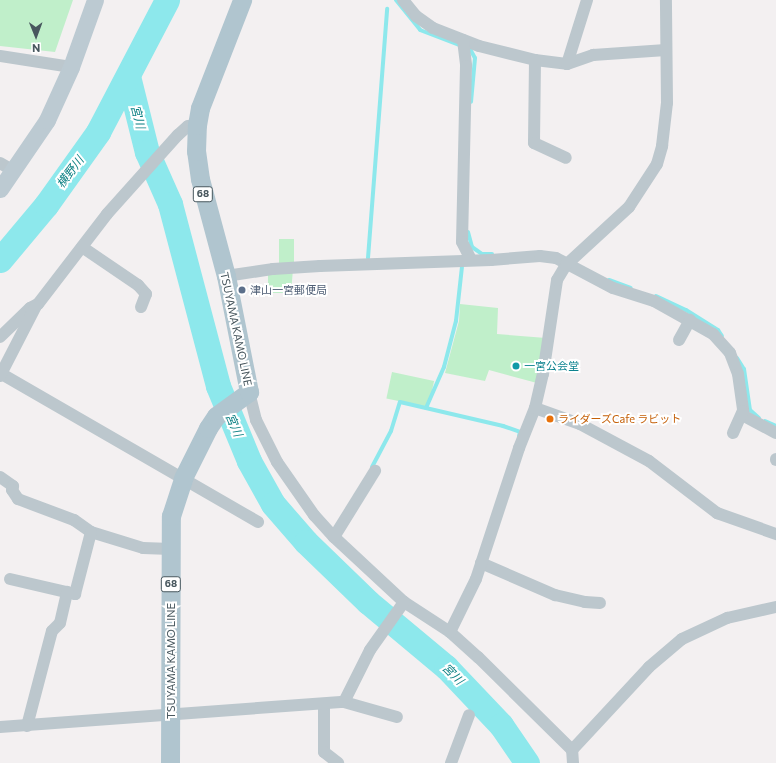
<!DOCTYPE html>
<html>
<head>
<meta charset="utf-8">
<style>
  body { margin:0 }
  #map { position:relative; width:776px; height:763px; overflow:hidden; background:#f3f0f1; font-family:Commissioner,"Noto Sans JP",sans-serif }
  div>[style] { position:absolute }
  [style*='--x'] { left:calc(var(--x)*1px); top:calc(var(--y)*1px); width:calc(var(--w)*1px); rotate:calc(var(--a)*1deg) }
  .green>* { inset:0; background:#c0efca; transform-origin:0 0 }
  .stream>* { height:4px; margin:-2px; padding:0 2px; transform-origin:2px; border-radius:2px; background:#8de8ec }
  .river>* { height:25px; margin:-12.5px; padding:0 12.5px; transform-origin:12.5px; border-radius:12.5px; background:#8de8ec }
  .street>* { height:12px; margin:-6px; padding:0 6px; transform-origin:6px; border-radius:6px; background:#bcc7cd }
  .secondary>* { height:17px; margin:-8.5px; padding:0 8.5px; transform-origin:8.5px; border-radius:8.5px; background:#bccad2 }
  .primary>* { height:19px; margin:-9.5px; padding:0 9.5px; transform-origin:9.5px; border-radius:9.5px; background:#b0c5cf }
  .dots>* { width:11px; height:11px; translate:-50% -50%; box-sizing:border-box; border:2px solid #fff; border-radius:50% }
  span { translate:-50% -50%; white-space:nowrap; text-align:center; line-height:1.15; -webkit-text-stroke:4px #fff; paint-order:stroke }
  .shield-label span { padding:1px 3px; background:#fff; border:1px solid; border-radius:3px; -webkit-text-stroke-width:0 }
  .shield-label { font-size:10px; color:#48575e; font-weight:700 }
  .service-label { font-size:11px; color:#4e5e75 }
  .left { translate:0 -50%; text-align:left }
  .street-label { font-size:11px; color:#48575e }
  .culture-label { font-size:11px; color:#0d838f }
  .food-label { font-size:11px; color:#c56008 }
  .water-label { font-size:12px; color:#0e8184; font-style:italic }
  .north { position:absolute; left:16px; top:16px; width:40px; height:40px; -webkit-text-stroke:3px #fff; paint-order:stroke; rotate:179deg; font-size:11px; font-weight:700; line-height:16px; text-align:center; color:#48575e }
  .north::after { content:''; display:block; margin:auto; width:14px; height:18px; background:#48575e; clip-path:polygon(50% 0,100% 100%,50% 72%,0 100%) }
</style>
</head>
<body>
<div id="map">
  <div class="green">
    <div style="clip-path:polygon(0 0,73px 0,55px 52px,0 46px)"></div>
    <div style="left:279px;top:239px;width:15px;height:25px"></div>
    <div style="clip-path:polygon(293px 269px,291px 293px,268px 293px,268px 271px)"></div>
    <div style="clip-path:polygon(460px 304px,498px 308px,497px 334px,546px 338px,537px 383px,489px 370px,485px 381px,445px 373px,459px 321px)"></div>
    <div style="left:392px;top:372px;width:43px;height:27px;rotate:12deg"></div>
  </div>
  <div class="stream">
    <div style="--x:396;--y:0;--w:38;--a:51"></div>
    <div style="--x:420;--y:30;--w:53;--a:20.8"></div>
    <div style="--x:470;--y:49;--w:10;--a:61"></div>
    <div style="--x:475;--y:58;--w:44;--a:95.2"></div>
    <div style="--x:468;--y:232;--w:16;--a:75"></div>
    <div style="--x:472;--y:247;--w:12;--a:35"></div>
    <div style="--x:482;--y:254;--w:10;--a:0"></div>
    <div style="--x:368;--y:258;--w:250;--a:-85.6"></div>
    <div style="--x:609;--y:280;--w:23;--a:20"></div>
    <div style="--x:656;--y:296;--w:33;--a:25"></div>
    <div style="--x:686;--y:310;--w:38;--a:32"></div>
    <div style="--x:718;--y:330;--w:7;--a:56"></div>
    <div style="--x:737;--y:358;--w:13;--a:58"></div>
    <div style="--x:744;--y:369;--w:41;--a:81.7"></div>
    <div style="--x:750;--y:410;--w:12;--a:42"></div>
    <div style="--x:426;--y:408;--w:45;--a:-66.3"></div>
    <div style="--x:444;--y:367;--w:48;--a:-75.4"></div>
    <div style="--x:456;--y:321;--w:54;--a:-83.7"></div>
    <div style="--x:765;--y:421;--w:12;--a:24"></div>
    <div style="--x:372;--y:467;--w:41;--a:-62.2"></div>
    <div style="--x:391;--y:431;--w:30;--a:-73"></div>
    <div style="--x:400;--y:402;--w:106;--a:13.1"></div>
    <div style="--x:503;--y:426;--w:18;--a:19"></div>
    <div style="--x:520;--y:432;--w:4;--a:104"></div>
  </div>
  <div class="river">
    <div style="--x:128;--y:76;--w:78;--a:76"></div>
    <div style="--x:147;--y:152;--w:57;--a:66.1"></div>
    <div style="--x:170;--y:204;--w:188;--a:75.2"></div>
    <div style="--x:218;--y:386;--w:81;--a:67.5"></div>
    <div style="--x:249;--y:461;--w:49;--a:60.8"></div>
    <div style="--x:273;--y:504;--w:50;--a:49"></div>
    <div style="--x:306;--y:542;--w:86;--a:44.1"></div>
    <div style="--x:368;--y:602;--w:102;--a:39.8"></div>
    <div style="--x:446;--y:667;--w:80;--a:46.5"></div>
    <div style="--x:501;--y:725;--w:46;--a:55.6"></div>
    <div style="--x:0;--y:260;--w:72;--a:-50.1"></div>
    <div style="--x:46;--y:205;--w:90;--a:-54.5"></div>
    <div style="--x:98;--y:132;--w:149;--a:-62.4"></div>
  </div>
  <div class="street">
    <div style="--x:403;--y:0;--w:21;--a:51"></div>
    <div style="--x:416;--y:16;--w:21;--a:35"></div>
    <div style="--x:433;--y:28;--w:49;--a:21.4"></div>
    <div style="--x:479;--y:46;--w:58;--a:14"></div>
    <div style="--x:535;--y:60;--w:32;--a:7"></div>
    <div style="--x:567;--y:64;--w:28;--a:-19"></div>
    <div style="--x:593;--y:55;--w:73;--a:-3.9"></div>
    <div style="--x:463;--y:40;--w:26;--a:83"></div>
    <div style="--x:466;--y:66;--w:176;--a:91.3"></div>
    <div style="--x:462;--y:242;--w:20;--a:63"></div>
    <div style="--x:0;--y:56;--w:72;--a:8.8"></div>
    <div style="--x:535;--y:60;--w:83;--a:90.7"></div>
    <div style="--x:534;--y:143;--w:35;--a:25"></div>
    <div style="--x:567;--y:64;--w:67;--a:-72.6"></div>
    <div style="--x:0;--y:163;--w:16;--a:30"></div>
    <div style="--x:82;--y:247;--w:68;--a:34.2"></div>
    <div style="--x:138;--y:285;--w:12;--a:48"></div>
    <div style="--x:146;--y:294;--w:14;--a:111"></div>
    <div style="--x:226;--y:276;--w:48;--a:-8.5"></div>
    <div style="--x:273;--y:269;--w:47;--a:-3.7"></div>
    <div style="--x:320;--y:266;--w:171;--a:-2"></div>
    <div style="--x:491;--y:260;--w:49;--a:-4.7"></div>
    <div style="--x:540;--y:256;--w:16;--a:7"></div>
    <div style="--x:556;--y:258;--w:64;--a:27.8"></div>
    <div style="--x:613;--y:288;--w:43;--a:17.6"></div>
    <div style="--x:654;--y:301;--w:68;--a:29.2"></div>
    <div style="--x:713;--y:334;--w:25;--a:48"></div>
    <div style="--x:730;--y:353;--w:22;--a:69"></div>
    <div style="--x:738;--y:374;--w:42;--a:81.9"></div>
    <div style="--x:744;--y:416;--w:36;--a:28"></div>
    <div style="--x:0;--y:337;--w:42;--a:-44"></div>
    <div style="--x:30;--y:308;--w:9;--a:-27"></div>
    <div style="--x:38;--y:304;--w:113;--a:-52.5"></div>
    <div style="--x:107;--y:214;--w:106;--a:-48.1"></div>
    <div style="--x:178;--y:135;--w:13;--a:-42"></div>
    <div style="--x:188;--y:126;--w:9;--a:-6"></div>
    <div style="--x:679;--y:340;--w:23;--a:-61"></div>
    <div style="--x:0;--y:373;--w:298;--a:30"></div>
    <div style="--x:0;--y:376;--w:79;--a:-62.8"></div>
    <div style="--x:249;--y:392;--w:29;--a:76"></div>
    <div style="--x:256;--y:420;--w:47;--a:63.4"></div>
    <div style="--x:277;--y:462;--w:65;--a:55.1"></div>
    <div style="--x:314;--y:515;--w:30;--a:48"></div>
    <div style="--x:334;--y:537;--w:96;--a:42.9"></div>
    <div style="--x:404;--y:602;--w:55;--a:33.1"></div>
    <div style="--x:450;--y:632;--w:38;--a:42"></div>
    <div style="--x:478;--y:657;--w:132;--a:44.7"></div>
    <div style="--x:535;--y:408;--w:48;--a:19.6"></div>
    <div style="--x:580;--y:424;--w:78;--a:28.2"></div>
    <div style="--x:649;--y:461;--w:86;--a:37.4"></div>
    <div style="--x:717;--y:513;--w:63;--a:19.6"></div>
    <div style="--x:733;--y:433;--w:24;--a:-66"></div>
    <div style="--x:776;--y:460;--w:1;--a:-90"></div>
    <div style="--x:0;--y:477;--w:16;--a:35"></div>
    <div style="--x:13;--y:486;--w:4;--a:104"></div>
    <div style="--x:12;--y:490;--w:11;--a:56"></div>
    <div style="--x:18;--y:499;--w:60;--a:20.6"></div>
    <div style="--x:74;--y:520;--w:21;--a:35"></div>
    <div style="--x:91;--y:532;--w:54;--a:17.1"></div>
    <div style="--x:143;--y:548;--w:28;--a:2"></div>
    <div style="--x:334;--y:537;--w:78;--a:-58.2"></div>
    <div style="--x:481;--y:563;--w:81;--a:23.4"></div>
    <div style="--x:555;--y:595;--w:31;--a:13"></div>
    <div style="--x:585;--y:602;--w:15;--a:4"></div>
    <div style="--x:10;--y:579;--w:67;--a:13"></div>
    <div style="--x:75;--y:594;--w:64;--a:-75.5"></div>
    <div style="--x:450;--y:632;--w:59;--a:-63.9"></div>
    <div style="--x:476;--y:579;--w:138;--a:-71.8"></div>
    <div style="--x:519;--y:448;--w:43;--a:-68.2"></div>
    <div style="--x:535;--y:408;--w:35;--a:-77"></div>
    <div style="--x:543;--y:374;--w:95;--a:-81.5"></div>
    <div style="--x:557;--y:280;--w:17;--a:-59"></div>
    <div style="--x:566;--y:265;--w:86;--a:-42.6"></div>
    <div style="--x:629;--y:207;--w:51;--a:-56.9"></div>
    <div style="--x:657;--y:164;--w:19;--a:-74"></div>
    <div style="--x:662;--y:146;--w:43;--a:-83.4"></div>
    <div style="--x:667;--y:103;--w:103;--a:-90.6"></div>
    <div style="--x:344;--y:702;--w:55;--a:15.8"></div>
    <div style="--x:324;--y:704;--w:48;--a:90"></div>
    <div style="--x:324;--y:752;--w:18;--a:38"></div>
    <div style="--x:27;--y:726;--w:98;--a:-75.3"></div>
    <div style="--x:52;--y:631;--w:11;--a:-45"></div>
    <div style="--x:60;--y:623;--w:32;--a:-77"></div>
    <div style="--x:0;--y:727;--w:345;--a:-4.2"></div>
    <div style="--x:344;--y:702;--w:58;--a:-63.4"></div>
    <div style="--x:370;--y:650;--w:59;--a:-54.7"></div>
    <div style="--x:451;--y:763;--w:51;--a:-69.4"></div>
    <div style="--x:573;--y:763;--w:13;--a:-94"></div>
    <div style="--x:572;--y:750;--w:113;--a:-47.1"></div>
    <div style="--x:649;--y:667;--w:43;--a:-40.3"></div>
    <div style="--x:682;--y:639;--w:50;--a:-25"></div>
    <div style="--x:727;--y:618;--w:50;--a:-12.7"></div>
  </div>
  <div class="secondary">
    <div style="--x:0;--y:189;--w:83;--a:-55.7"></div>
    <div style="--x:47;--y:120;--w:58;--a:-65.6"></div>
    <div style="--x:71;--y:67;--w:71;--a:-70.3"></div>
  </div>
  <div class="primary">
    <div style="--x:170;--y:763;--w:247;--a:-89.8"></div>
    <div style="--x:171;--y:516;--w:40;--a:-72"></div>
    <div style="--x:183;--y:478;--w:56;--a:-63.4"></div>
    <div style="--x:208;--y:428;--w:14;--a:-56"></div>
    <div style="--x:216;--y:416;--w:41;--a:-36"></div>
    <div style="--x:249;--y:392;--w:118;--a:-101.2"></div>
    <div style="--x:226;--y:276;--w:100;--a:-105"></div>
    <div style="--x:200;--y:179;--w:28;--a:-98"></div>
    <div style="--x:196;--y:151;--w:26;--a:-88"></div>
    <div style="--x:197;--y:125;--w:17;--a:-80"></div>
    <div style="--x:200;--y:108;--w:116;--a:-68.7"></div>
  </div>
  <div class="dots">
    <div style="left:242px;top:290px;background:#5c6f8a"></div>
    <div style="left:516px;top:366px;background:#0f9aa8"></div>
    <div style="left:550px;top:419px;background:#e8710a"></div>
  </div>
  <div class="shield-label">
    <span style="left:203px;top:194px">68</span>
    <span style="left:171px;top:584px">68</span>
  </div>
  <div class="service-label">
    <span class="left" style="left:250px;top:290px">津山一宮郵便局</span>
  </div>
  <div class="street-label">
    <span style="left:236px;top:329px;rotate:78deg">TSUYAMA KAMO LINE</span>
    <span style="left:171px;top:661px;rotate:-90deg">TSUYAMA KAMO LINE</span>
  </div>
  <div class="culture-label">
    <span class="left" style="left:524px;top:366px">一宮公会堂</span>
  </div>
  <div class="food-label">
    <span class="left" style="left:558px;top:419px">ライダーズCafe ラビット</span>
  </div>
  <div class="water-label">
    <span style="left:138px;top:117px;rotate:76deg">宮川</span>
    <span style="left:70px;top:172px;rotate:-53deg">横野川</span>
    <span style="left:234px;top:425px;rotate:67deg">宮川</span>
    <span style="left:453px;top:674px;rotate:45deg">宮川</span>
  </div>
  <div class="north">N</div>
</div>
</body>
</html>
